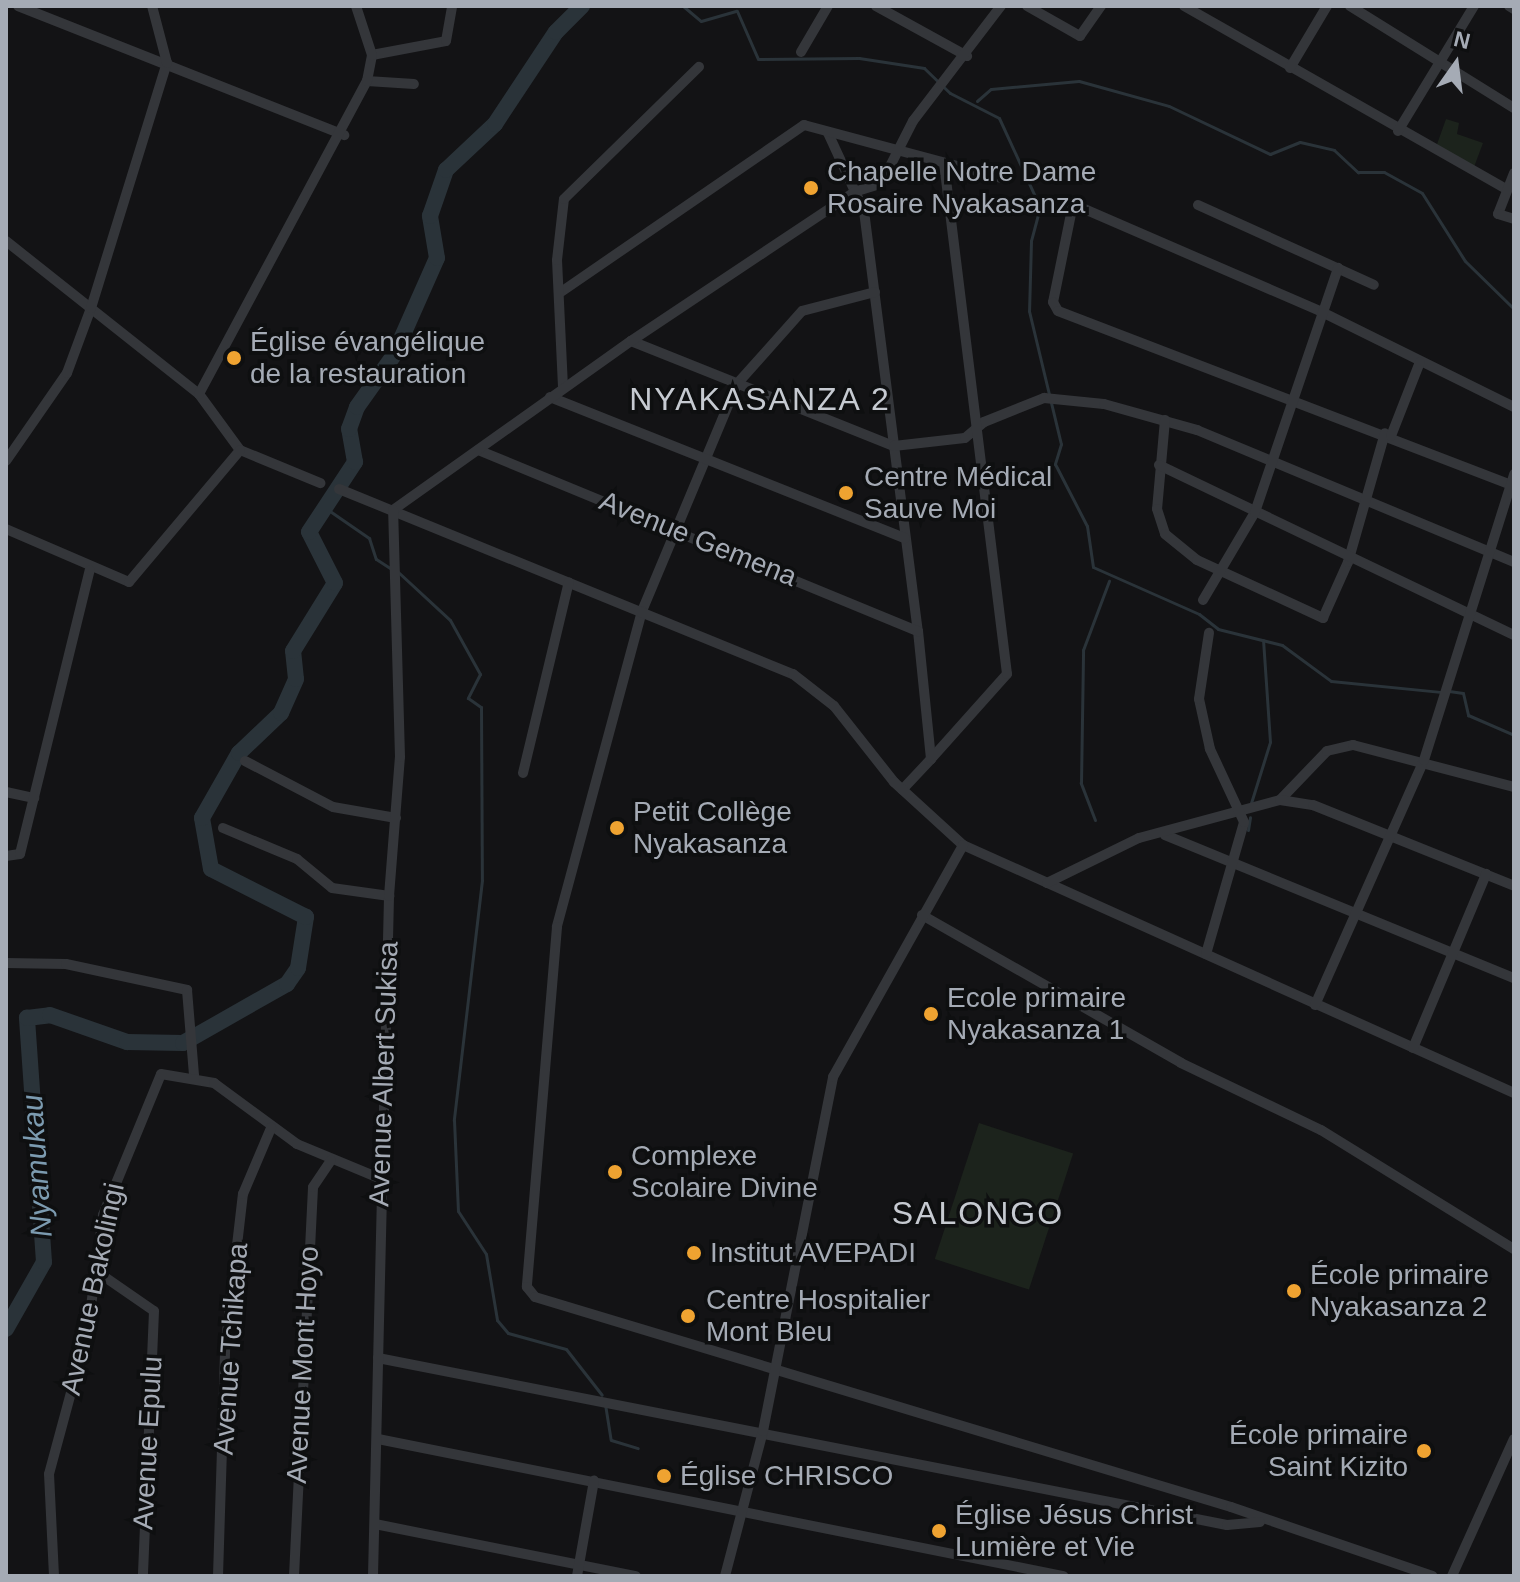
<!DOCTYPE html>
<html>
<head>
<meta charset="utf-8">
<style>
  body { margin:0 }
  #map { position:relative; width:1520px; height:1582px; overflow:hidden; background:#131315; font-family:Arial,sans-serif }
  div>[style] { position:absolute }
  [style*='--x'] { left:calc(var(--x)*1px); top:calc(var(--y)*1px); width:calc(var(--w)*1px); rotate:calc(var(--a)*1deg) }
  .green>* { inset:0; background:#1c231c; transform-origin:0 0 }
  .stream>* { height:3px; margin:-1.5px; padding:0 1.5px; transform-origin:1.5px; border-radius:1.5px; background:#2a3339 }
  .river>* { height:16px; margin:-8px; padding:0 8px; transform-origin:8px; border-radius:8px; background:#2a3339 }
  .minor>* { height:10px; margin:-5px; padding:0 5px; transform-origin:5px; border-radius:5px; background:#34363a }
  .dots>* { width:22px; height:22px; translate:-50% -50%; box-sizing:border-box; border:4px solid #0e0f10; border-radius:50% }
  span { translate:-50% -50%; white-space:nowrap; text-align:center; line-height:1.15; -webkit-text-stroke:7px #0e0f10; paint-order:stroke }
  .poi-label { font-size:28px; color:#a5abb5 }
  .left { translate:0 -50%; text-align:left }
  .right { translate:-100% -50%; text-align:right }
  .street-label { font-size:28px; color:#a5abb5 }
  .water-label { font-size:30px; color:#7c9bb0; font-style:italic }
  .quarter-label { font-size:32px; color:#c6cad1; letter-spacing:2px }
  .frame { position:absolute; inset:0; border:8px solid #a5abb5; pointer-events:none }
  .north { position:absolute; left:1416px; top:24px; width:80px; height:80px; -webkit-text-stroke:6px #0e0f10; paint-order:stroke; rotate:14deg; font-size:22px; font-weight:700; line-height:32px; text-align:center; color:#a5abb5 }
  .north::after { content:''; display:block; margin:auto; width:28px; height:36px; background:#a5abb5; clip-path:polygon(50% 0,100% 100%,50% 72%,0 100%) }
</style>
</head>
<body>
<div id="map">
  <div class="green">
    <div style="clip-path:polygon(1446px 119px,1459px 123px,1457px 134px,1483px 143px,1474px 167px,1436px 147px)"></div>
    <div style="left:979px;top:1123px;width:99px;height:143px;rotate:18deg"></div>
  </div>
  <div class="stream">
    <div style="--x:683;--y:6;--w:23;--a:40"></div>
    <div style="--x:701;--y:21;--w:37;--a:-16"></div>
    <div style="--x:737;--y:11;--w:52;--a:66.4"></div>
    <div style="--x:758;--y:59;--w:101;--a:-0.6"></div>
    <div style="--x:859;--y:58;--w:66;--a:8.7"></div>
    <div style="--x:924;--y:68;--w:36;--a:44"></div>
    <div style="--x:950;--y:93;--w:55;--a:27"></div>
    <div style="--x:999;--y:118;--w:98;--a:65.3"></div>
    <div style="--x:1040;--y:207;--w:35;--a:105"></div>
    <div style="--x:1031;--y:241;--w:70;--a:91.6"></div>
    <div style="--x:1029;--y:311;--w:137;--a:76.5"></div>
    <div style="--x:1061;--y:444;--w:21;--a:107"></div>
    <div style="--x:1055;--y:464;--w:70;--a:62.7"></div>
    <div style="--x:1087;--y:526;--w:41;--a:81.7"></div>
    <div style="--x:1093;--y:567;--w:116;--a:23.9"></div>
    <div style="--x:1199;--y:614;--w:24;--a:38"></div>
    <div style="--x:1218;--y:629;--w:66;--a:14"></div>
    <div style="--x:1282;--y:645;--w:61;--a:36.3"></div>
    <div style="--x:1331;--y:681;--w:112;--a:5.7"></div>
    <div style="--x:977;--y:101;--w:18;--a:-41"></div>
    <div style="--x:991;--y:89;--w:88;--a:-5.2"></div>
    <div style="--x:1079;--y:81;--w:93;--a:15.5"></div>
    <div style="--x:1169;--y:106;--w:112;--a:25.4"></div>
    <div style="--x:1270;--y:154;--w:32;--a:-22"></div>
    <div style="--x:1300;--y:142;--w:35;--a:13"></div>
    <div style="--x:1334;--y:150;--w:33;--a:43"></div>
    <div style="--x:1358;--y:172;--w:26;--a:0"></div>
    <div style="--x:1384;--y:172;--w:43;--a:28.9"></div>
    <div style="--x:1422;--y:193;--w:80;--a:57.7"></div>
    <div style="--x:1465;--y:261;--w:69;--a:44.4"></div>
    <div style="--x:324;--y:507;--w:55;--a:34.6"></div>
    <div style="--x:369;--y:538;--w:22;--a:72"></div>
    <div style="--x:376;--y:559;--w:17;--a:33"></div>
    <div style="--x:397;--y:571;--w:72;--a:42.8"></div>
    <div style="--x:450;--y:620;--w:62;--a:60.9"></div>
    <div style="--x:480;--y:674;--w:27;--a:117"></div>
    <div style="--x:468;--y:698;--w:16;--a:35"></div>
    <div style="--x:481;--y:707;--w:173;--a:89.7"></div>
    <div style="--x:482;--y:880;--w:242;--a:96.7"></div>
    <div style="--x:454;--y:1120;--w:91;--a:87.5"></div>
    <div style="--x:458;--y:1211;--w:51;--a:56.9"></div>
    <div style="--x:486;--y:1254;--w:67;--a:80.5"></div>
    <div style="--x:497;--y:1320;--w:17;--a:50"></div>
    <div style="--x:508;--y:1333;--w:60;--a:15.4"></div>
    <div style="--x:566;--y:1349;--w:58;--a:52"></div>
    <div style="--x:1449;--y:691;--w:14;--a:8"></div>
    <div style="--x:1463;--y:693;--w:23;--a:77"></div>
    <div style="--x:1468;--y:715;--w:50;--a:23.5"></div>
    <div style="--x:1251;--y:803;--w:64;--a:-72.7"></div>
    <div style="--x:1270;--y:742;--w:102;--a:-93.9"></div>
    <div style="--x:1095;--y:820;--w:40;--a:-111"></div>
    <div style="--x:1081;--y:783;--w:133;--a:-89.1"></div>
    <div style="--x:1083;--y:650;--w:74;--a:-69.4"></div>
    <div style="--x:1248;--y:830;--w:13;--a:-81"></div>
    <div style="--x:605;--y:1404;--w:36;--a:81"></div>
    <div style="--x:611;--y:1440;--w:28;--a:17"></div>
  </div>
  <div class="river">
    <div style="--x:6;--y:1329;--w:77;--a:-60.4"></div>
    <div style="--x:44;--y:1262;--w:245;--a:-94"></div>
    <div style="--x:27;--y:1018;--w:23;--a:-7"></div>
    <div style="--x:50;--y:1015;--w:82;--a:19.3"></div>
    <div style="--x:127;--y:1042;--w:56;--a:1"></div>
    <div style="--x:183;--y:1043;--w:120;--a:-29.6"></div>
    <div style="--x:287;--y:984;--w:19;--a:-55"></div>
    <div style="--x:298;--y:968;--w:52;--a:-81.1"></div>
    <div style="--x:306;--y:917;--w:106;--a:-153.2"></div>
    <div style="--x:211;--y:869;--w:52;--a:-100"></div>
    <div style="--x:202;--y:818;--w:75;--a:-60.4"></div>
    <div style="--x:239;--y:753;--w:58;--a:-43.6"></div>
    <div style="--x:281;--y:713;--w:37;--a:-66"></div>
    <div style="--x:296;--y:679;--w:28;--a:-96"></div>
    <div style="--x:293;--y:651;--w:80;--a:-58.3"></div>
    <div style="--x:335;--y:583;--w:57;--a:-117"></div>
    <div style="--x:309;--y:532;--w:84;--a:-56.7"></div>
    <div style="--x:355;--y:462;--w:34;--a:-100"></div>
    <div style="--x:349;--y:429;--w:23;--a:-70"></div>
    <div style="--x:357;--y:407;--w:64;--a:-54.6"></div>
    <div style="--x:394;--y:355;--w:106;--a:-66.1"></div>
    <div style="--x:437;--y:258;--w:43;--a:-99.5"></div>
    <div style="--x:430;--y:216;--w:49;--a:-70.8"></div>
    <div style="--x:446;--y:170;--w:67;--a:-43.2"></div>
    <div style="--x:495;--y:124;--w:110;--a:-56.5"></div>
    <div style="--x:556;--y:32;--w:37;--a:-45"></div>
  </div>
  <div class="minor">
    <div style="--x:18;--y:6;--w:351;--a:21.6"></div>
    <div style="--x:876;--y:6;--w:104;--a:28.8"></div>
    <div style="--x:1027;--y:6;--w:61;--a:29.5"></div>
    <div style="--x:1080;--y:36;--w:37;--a:-55"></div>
    <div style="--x:1184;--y:6;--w:368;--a:29.6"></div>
    <div style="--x:1350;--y:6;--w:193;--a:31.9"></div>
    <div style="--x:1509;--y:6;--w:6;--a:31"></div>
    <div style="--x:801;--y:52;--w:53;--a:-59.6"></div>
    <div style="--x:372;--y:55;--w:75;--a:-10.7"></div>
    <div style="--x:446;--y:41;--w:36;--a:-80"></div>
    <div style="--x:1290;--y:68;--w:72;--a:-59.2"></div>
    <div style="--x:367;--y:81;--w:47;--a:3.7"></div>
    <div style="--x:1398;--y:131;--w:146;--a:-58.7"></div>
    <div style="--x:828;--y:133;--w:86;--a:65.2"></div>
    <div style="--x:864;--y:211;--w:423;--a:82.7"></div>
    <div style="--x:918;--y:631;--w:129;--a:84.2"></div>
    <div style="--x:931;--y:759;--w:42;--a:133.1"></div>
    <div style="--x:1514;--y:173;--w:44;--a:111.3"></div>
    <div style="--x:1498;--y:214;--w:17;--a:17"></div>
    <div style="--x:1198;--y:205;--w:193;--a:24.4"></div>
    <div style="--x:6;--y:241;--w:246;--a:38.4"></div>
    <div style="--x:199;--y:394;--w:69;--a:53.8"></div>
    <div style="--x:240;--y:450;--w:87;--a:22.4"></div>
    <div style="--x:561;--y:292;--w:295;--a:-34.5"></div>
    <div style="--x:804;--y:125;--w:209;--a:15"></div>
    <div style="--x:875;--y:292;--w:75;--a:165.4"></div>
    <div style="--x:802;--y:311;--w:98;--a:131.7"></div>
    <div style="--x:737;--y:384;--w:246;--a:112.7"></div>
    <div style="--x:642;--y:611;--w:327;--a:105.1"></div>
    <div style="--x:557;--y:927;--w:361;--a:94.8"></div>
    <div style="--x:527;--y:1287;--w:13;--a:51"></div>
    <div style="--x:535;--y:1297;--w:727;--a:16.79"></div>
    <div style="--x:1231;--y:1507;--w:213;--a:18.9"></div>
    <div style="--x:631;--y:341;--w:283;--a:21.8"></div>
    <div style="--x:894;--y:446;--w:71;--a:-6.4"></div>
    <div style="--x:965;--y:438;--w:25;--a:-40"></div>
    <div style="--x:984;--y:422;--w:65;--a:-21.8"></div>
    <div style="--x:1044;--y:398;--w:60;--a:5.7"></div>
    <div style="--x:1104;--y:404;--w:97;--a:15.6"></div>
    <div style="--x:1197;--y:430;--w:343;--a:22.6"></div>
    <div style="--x:563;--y:387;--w:127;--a:-92.7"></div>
    <div style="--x:557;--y:260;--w:61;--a:-83.5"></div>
    <div style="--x:564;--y:199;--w:189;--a:-44.4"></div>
    <div style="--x:199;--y:394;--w:355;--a:-61.8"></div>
    <div style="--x:367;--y:81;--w:26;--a:-79"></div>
    <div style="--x:372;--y:55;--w:52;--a:-108.1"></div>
    <div style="--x:550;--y:397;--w:382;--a:21.7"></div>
    <div style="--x:1514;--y:407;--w:216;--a:-153.7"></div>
    <div style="--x:1320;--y:311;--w:269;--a:-156.6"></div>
    <div style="--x:1073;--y:204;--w:100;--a:101.5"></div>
    <div style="--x:1053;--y:302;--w:10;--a:61"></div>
    <div style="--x:1058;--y:311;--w:488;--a:21"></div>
    <div style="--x:1165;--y:420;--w:89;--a:95.1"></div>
    <div style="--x:1157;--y:509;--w:26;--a:72"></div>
    <div style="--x:1165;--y:534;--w:41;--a:39.1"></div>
    <div style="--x:1197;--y:560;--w:139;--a:24.7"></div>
    <div style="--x:1323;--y:618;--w:61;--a:-65.9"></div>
    <div style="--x:1348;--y:562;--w:134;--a:-74"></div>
    <div style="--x:1391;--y:436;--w:79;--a:-68.6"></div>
    <div style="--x:478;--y:450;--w:476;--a:22.4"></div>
    <div style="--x:6;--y:461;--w:107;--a:-55.3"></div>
    <div style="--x:67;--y:373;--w:69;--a:-69.7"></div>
    <div style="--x:91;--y:308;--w:257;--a:-72.8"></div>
    <div style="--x:167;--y:63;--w:59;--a:-104.7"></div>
    <div style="--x:1159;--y:465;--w:394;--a:25.6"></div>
    <div style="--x:339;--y:489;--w:490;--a:22.2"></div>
    <div style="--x:793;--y:674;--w:52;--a:38"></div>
    <div style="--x:834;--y:706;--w:97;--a:51.7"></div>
    <div style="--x:894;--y:782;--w:93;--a:42.4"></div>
    <div style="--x:963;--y:845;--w:604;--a:24.23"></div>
    <div style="--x:393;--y:510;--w:292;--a:-35.4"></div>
    <div style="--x:631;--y:341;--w:268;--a:-33.7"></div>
    <div style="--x:854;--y:192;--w:28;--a:-17"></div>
    <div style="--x:881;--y:184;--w:71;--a:-63.1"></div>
    <div style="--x:913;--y:121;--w:145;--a:-52.6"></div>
    <div style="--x:6;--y:529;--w:134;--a:23.3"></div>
    <div style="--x:129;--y:582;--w:172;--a:-49.9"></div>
    <div style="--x:1203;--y:600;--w:102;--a:-59.4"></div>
    <div style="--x:1255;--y:512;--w:258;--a:-71.2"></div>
    <div style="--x:931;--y:759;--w:114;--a:-48.2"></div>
    <div style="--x:1007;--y:674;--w:515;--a:-97.03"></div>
    <div style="--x:245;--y:761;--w:99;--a:27.6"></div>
    <div style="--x:333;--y:807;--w:64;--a:9.9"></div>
    <div style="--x:523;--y:773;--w:196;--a:-76.5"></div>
    <div style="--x:6;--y:792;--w:29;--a:12"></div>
    <div style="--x:1280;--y:800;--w:68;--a:-46.2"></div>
    <div style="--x:1327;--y:751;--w:27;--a:-13"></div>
    <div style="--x:1353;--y:745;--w:166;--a:14.6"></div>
    <div style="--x:223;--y:828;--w:80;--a:22.7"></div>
    <div style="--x:297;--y:859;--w:45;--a:39.6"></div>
    <div style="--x:332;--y:888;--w:58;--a:8"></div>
    <div style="--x:1165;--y:835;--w:377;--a:22.3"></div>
    <div style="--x:6;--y:856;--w:14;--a:-8"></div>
    <div style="--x:20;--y:854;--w:292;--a:-76.2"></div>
    <div style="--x:1047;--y:883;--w:102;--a:-26.1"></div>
    <div style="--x:1139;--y:838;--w:146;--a:-15.1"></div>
    <div style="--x:1280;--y:800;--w:33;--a:9"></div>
    <div style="--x:1313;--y:805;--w:217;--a:21.9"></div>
    <div style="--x:922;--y:915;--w:298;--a:29.7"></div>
    <div style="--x:1181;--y:1063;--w:155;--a:25.6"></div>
    <div style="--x:1321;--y:1130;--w:227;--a:31.7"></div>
    <div style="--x:1206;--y:954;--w:137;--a:-73.9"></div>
    <div style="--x:1244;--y:822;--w:81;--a:-115"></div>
    <div style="--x:1210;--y:749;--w:51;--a:-102.4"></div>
    <div style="--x:1199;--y:699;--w:67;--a:-81.4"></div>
    <div style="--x:6;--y:963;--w:60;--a:1"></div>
    <div style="--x:66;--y:964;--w:124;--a:12.1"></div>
    <div style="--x:187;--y:990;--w:86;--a:85.3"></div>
    <div style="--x:1315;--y:1005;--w:268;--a:-66"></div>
    <div style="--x:1424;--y:760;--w:300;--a:-72.5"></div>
    <div style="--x:1413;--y:1048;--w:189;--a:-67.2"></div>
    <div style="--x:96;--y:1271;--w:70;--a:34.6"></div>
    <div style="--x:154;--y:1311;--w:265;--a:92.4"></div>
    <div style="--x:378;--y:1358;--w:865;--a:11.13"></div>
    <div style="--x:1227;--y:1525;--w:33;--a:-5"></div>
    <div style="--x:378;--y:1439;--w:699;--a:11.31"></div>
    <div style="--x:375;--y:1524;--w:266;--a:11.3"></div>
    <div style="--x:54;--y:1576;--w:102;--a:-92.8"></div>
    <div style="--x:49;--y:1474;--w:150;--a:-74.9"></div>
    <div style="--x:88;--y:1329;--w:115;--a:-82.5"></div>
    <div style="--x:103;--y:1215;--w:152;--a:-67.6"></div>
    <div style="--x:161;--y:1074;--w:54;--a:9.6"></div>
    <div style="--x:214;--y:1083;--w:103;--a:36.3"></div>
    <div style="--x:297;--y:1144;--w:91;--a:22.6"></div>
    <div style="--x:218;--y:1576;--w:227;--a:-88.2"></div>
    <div style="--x:225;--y:1349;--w:156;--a:-83.4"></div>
    <div style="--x:243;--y:1194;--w:72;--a:-67"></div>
    <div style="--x:294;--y:1576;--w:389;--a:-87.2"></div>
    <div style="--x:313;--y:1187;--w:32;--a:-56"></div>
    <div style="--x:373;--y:1576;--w:680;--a:-88.65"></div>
    <div style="--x:389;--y:896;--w:139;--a:-85.5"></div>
    <div style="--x:400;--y:757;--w:247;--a:-91.6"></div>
    <div style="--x:577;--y:1576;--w:97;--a:-79.9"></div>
    <div style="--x:725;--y:1576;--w:150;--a:-75.3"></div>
    <div style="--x:763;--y:1431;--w:361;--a:-78.8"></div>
    <div style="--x:833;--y:1077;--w:266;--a:-60.7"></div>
    <div style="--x:1452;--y:1576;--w:150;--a:-65.7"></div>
  </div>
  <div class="dots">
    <div style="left:811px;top:188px;background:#efa331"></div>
    <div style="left:234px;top:358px;background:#efa331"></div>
    <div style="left:846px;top:493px;background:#efa331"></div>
    <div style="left:617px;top:828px;background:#efa331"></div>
    <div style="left:931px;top:1014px;background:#efa331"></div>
    <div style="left:615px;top:1172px;background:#efa331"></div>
    <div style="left:694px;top:1253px;background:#efa331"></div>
    <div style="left:1294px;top:1291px;background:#efa331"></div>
    <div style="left:688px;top:1316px;background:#efa331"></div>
    <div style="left:1424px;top:1451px;background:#efa331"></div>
    <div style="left:664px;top:1476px;background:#efa331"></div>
    <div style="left:939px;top:1531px;background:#efa331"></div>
  </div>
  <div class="poi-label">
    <span class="left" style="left:827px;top:188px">Chapelle Notre Dame<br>Rosaire Nyakasanza</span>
    <span class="left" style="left:250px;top:358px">Église évangélique<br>de la restauration</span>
    <span class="left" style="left:864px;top:493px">Centre Médical<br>Sauve Moi</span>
    <span class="left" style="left:633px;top:828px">Petit Collège<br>Nyakasanza</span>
    <span class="left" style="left:947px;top:1014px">Ecole primaire<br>Nyakasanza 1</span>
    <span class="left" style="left:631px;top:1172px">Complexe<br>Scolaire Divine</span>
    <span class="left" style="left:710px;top:1253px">Institut AVEPADI</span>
    <span class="left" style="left:1310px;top:1291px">École primaire<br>Nyakasanza 2</span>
    <span class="left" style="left:706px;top:1316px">Centre Hospitalier<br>Mont Bleu</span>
    <span class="right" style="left:1408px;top:1451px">École primaire<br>Saint Kizito</span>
    <span class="left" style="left:680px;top:1476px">Église CHRISCO</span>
    <span class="left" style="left:955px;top:1531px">Église Jésus Christ<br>Lumière et Vie</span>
  </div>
  <div class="street-label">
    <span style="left:698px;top:539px;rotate:22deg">Avenue Gemena</span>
    <span style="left:384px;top:1074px;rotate:-88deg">Avenue Albert Sukisa</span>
    <span style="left:93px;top:1289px;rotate:-78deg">Avenue Bakolingi</span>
    <span style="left:231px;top:1349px;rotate:-86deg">Avenue Tchikapa</span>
    <span style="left:303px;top:1365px;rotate:-87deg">Avenue Mont Hoyo</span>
    <span style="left:148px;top:1443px;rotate:-87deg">Avenue Epulu</span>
  </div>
  <div class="water-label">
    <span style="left:37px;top:1166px;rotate:-94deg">Nyamukau</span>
  </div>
  <div class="quarter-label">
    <span style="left:760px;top:399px">NYAKASANZA 2</span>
    <span style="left:978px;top:1213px">SALONGO</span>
  </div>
  <div class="frame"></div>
  <div class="north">N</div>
</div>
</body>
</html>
